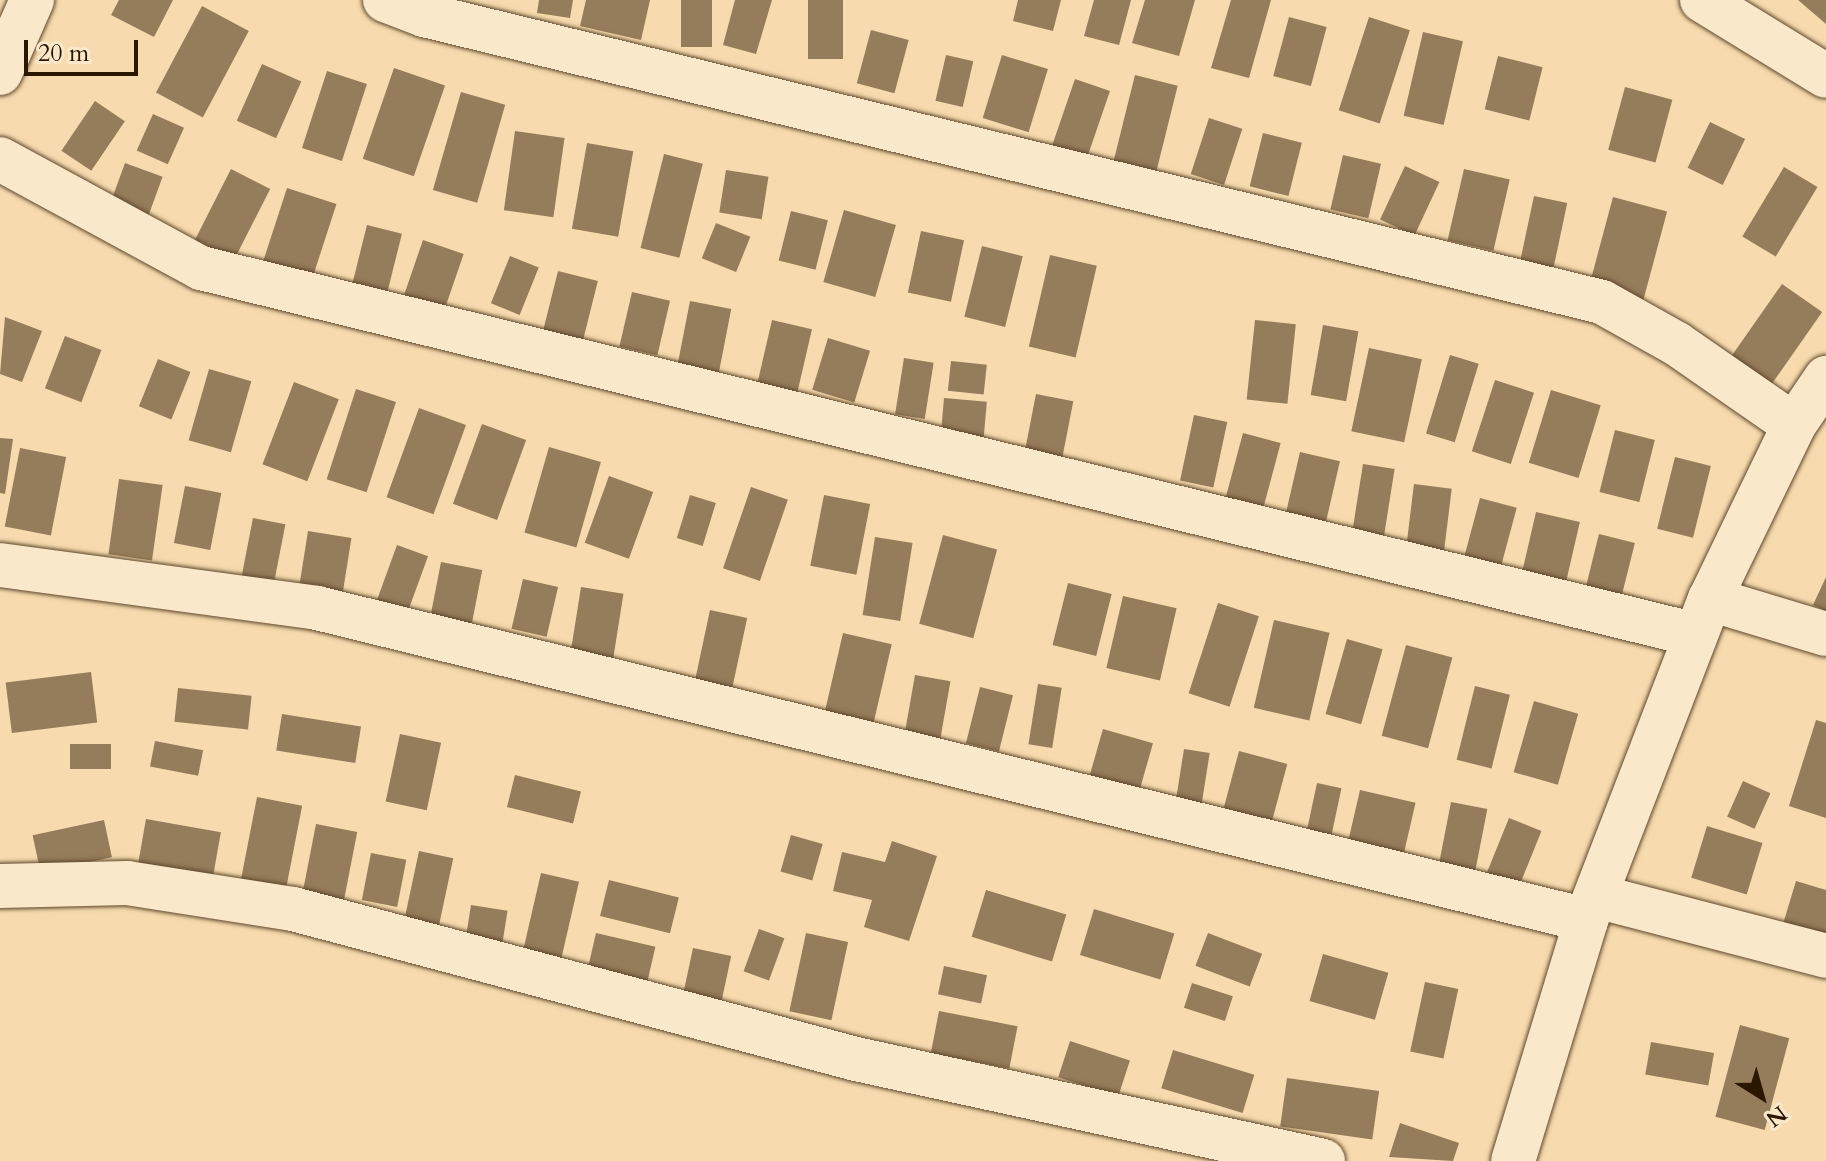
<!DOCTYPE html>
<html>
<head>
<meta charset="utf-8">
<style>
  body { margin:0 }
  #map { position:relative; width:1826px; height:1161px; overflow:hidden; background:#f7dbae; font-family:Cardo,serif }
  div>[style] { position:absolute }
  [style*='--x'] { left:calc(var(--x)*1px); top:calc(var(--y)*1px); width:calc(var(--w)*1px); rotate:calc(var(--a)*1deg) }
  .building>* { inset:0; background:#957c5a; transform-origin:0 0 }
  .roads { filter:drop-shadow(0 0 2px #5e472c) drop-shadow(0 0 2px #5e472c) }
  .minor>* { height:44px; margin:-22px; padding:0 22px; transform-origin:22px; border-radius:22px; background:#fae8ca }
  span { translate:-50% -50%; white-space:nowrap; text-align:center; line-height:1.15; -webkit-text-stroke:6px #fae8ca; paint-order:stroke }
  .north { position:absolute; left:1722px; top:1057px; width:80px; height:80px; -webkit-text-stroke:6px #fae8ca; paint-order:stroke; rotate:143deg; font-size:22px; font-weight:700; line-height:32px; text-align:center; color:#2b1600 }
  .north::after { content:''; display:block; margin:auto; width:28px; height:36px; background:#2b1600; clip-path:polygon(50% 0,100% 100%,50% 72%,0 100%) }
  .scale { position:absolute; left:24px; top:40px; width:114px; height:36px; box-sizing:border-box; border:4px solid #2b1600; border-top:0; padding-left:10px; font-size:24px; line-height:28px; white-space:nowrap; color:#2b1600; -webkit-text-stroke:6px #fae8ca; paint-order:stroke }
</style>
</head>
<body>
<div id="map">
  <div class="building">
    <div style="clip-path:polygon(119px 0,173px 0,154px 37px,111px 15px)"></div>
    <div style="clip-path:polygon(539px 0,573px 0,570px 18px,537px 13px)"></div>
    <div style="clip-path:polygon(586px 0,650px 0,641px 40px,580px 26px)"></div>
    <div style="left:681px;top:0;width:31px;height:47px"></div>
    <div style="clip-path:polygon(735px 0,772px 0,756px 54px,723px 45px)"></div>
    <div style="left:808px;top:0;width:35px;height:59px"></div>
    <div style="clip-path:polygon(1018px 0,1061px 0,1053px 31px,1013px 21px)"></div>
    <div style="clip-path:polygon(1094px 0,1131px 0,1119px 45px,1084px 36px)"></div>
    <div style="clip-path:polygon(1145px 0,1195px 0,1179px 56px,1132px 43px)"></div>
    <div style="clip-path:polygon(1231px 0,1271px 0,1249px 78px,1211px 68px)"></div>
    <div style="clip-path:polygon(1798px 0,1826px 0,1826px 24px)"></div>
    <div style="left:202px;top:6px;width:53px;height:98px;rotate:28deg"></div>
    <div style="left:1289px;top:17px;width:39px;height:61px;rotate:15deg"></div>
    <div style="left:1369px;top:17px;width:43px;height:98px;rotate:18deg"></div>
    <div style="left:871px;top:30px;width:39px;height:55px;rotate:15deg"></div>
    <div style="left:1423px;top:32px;width:41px;height:86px;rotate:13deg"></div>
    <div style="left:946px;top:55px;width:28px;height:47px;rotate:13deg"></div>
    <div style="left:1002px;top:55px;width:48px;height:66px;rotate:17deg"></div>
    <div style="left:1498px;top:56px;width:46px;height:55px;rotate:14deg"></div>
    <div style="left:262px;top:64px;width:43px;height:62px;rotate:24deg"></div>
    <div style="left:394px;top:68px;width:54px;height:96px;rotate:19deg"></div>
    <div style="left:327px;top:71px;width:42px;height:81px;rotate:18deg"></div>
    <div style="left:1135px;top:75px;width:44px;height:101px;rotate:14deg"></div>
    <div style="left:1075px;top:79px;width:37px;height:71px;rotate:19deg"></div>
    <div style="left:1625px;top:87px;width:49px;height:65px;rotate:15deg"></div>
    <div style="left:461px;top:92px;width:46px;height:102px;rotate:16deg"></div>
    <div style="left:95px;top:101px;width:36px;height:60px;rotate:34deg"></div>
    <div style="left:153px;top:114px;width:34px;height:40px;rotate:24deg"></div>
    <div style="left:1209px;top:118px;width:35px;height:59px;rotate:18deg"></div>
    <div style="left:1710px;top:122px;width:39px;height:51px;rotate:26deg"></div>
    <div style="left:515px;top:131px;width:50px;height:80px;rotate:8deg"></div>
    <div style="left:1263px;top:133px;width:40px;height:55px;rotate:14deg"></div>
    <div style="left:587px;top:143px;width:47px;height:87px;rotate:10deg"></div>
    <div style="left:664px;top:154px;width:40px;height:97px;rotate:14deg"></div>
    <div style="left:1343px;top:155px;width:39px;height:56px;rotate:13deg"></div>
    <div style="left:125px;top:163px;width:40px;height:42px;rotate:20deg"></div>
    <div style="left:1405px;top:166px;width:38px;height:59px;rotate:25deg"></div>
    <div style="left:1784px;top:167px;width:39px;height:81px;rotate:31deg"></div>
    <div style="left:231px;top:169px;width:44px;height:83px;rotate:27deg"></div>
    <div style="left:1464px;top:169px;width:47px;height:73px;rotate:13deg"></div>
    <div style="left:726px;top:170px;width:43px;height:43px;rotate:9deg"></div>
    <div style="left:287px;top:188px;width:52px;height:83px;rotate:18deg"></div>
    <div style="left:1534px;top:196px;width:34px;height:69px;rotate:12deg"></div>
    <div style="left:1613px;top:197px;width:56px;height:93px;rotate:15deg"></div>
    <div style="left:844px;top:210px;width:54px;height:75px;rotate:16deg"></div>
    <div style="left:791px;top:211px;width:38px;height:51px;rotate:14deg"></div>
    <div style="left:716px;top:223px;width:37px;height:38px;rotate:22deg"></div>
    <div style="left:367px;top:225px;width:36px;height:70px;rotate:14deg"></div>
    <div style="left:921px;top:231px;width:44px;height:63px;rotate:12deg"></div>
    <div style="left:423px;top:240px;width:43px;height:58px;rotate:19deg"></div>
    <div style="left:982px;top:246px;width:42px;height:73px;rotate:14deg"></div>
    <div style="left:1050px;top:255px;width:48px;height:94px;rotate:13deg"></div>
    <div style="left:510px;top:256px;width:31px;height:51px;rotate:22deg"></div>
    <div style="left:558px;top:271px;width:41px;height:67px;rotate:14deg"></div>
    <div style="left:1782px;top:284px;width:49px;height:105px;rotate:35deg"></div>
    <div style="left:632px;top:292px;width:39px;height:56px;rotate:13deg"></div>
    <div style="left:690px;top:301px;width:42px;height:76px;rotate:11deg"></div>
    <div style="clip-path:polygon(5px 317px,42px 331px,22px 382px,0 374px)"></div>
    <div style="left:772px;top:320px;width:41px;height:77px;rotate:13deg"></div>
    <div style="left:1255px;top:320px;width:41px;height:80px;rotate:6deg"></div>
    <div style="left:1323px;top:325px;width:36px;height:71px;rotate:10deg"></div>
    <div style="left:65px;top:336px;width:39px;height:56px;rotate:21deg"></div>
    <div style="left:828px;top:338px;width:44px;height:54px;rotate:17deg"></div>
    <div style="left:1369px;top:348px;width:54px;height:85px;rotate:12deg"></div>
    <div style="left:1450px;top:355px;width:30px;height:82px;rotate:17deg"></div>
    <div style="left:904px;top:358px;width:30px;height:57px;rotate:9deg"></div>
    <div style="left:158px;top:359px;width:35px;height:51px;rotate:22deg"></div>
    <div style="left:951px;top:361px;width:36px;height:30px;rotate:6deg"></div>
    <div style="left:209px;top:369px;width:44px;height:74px;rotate:16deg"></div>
    <div style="left:1495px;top:380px;width:41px;height:75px;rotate:18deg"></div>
    <div style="left:294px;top:382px;width:48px;height:88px;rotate:21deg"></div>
    <div style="left:356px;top:389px;width:42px;height:95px;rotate:18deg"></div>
    <div style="left:1551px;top:390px;width:52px;height:76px;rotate:17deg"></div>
    <div style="left:1036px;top:394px;width:38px;height:76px;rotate:11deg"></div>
    <div style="left:944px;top:398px;width:43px;height:48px;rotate:5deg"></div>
    <div style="left:419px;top:408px;width:50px;height:95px;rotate:20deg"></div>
    <div style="left:1194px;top:415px;width:34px;height:67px;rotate:12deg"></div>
    <div style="left:482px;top:424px;width:47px;height:85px;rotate:20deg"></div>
    <div style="left:1615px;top:430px;width:41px;height:64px;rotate:14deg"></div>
    <div style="left:1243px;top:433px;width:39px;height:79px;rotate:15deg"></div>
    <div style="clip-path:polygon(0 438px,13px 439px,5px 494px,0 493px)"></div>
    <div style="left:549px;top:447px;width:54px;height:89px;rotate:16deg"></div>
    <div style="left:20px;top:448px;width:47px;height:80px;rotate:11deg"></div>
    <div style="left:1300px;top:452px;width:41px;height:77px;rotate:13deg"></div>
    <div style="left:1675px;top:457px;width:37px;height:74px;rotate:14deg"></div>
    <div style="left:1363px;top:464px;width:32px;height:86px;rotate:9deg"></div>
    <div style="left:609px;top:476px;width:47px;height:71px;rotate:20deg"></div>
    <div style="left:119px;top:479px;width:44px;height:76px;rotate:8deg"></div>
    <div style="left:1414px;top:484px;width:38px;height:70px;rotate:7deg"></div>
    <div style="left:185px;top:486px;width:37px;height:58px;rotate:11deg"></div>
    <div style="left:751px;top:487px;width:39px;height:86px;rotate:19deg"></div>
    <div style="left:690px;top:495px;width:27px;height:45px;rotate:17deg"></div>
    <div style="left:824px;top:495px;width:47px;height:72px;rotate:11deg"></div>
    <div style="left:1480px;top:498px;width:38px;height:66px;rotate:15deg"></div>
    <div style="left:1536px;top:512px;width:45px;height:75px;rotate:13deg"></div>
    <div style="left:253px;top:518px;width:33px;height:62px;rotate:11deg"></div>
    <div style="left:308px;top:531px;width:44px;height:63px;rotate:9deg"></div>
    <div style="left:1599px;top:534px;width:37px;height:63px;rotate:14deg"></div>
    <div style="left:943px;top:535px;width:56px;height:92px;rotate:15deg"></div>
    <div style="left:875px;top:537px;width:38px;height:79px;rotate:9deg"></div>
    <div style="left:397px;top:545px;width:33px;height:66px;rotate:20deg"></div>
    <div style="left:441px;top:562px;width:42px;height:59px;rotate:11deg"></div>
    <div style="clip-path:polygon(1826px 577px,1826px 611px,1813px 605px)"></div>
    <div style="left:523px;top:579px;width:36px;height:51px;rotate:13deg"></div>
    <div style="left:1068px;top:583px;width:45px;height:64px;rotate:14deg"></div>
    <div style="left:581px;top:587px;width:43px;height:79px;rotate:9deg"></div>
    <div style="left:1123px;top:596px;width:55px;height:74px;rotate:13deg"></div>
    <div style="left:1218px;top:603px;width:43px;height:95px;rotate:18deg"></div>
    <div style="left:710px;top:610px;width:38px;height:79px;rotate:12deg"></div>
    <div style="left:1274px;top:620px;width:57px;height:90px;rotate:13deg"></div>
    <div style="left:843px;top:633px;width:50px;height:81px;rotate:13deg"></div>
    <div style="left:1347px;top:639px;width:37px;height:78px;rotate:16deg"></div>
    <div style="left:1406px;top:645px;width:48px;height:94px;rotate:15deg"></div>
    <div style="left:91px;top:672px;width:51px;height:86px;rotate:83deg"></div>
    <div style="left:915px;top:675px;width:36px;height:70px;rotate:10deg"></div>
    <div style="left:1038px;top:684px;width:24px;height:61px;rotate:9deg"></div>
    <div style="left:1475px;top:686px;width:36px;height:76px;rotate:14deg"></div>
    <div style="left:980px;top:687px;width:34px;height:58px;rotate:14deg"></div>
    <div style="left:178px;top:688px;width:74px;height:34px;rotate:6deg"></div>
    <div style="left:1534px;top:701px;width:46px;height:74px;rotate:16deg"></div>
    <div style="left:282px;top:714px;width:80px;height:37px;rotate:9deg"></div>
    <div style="clip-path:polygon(1816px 720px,1826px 723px,1826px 818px,1789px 806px)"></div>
    <div style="left:1103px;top:729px;width:52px;height:57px;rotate:16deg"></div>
    <div style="left:400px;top:734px;width:42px;height:69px;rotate:12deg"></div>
    <div style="left:155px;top:741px;width:49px;height:26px;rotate:11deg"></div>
    <div style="left:70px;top:744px;width:41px;height:25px"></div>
    <div style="left:1184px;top:749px;width:26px;height:63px;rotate:9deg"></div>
    <div style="left:1239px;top:751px;width:50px;height:60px;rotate:15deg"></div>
    <div style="left:515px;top:775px;width:68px;height:33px;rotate:14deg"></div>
    <div style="left:1743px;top:781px;width:30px;height:39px;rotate:24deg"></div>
    <div style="left:1317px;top:783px;width:25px;height:53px;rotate:12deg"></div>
    <div style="left:1360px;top:790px;width:57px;height:68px;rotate:13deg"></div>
    <div style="left:257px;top:797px;width:46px;height:85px;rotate:11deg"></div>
    <div style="left:1451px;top:802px;width:37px;height:69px;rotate:11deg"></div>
    <div style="left:1509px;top:818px;width:35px;height:71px;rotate:22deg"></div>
    <div style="left:146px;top:819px;width:76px;height:44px;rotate:10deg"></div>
    <div style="left:104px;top:820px;width:38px;height:73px;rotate:78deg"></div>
    <div style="left:316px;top:824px;width:42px;height:77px;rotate:11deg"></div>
    <div style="left:1707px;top:826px;width:58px;height:54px;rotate:17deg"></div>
    <div style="left:791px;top:835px;width:33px;height:38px;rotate:16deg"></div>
    <div style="clip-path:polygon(892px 841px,937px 856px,909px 941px,864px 927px,872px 900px,833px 891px,842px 852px,885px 862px)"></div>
    <div style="left:419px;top:851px;width:35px;height:70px;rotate:12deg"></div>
    <div style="left:371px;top:853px;width:36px;height:48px;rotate:11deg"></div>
    <div style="left:541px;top:873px;width:39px;height:80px;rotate:13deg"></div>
    <div style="left:609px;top:880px;width:72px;height:37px;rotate:14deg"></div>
    <div style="clip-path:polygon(1796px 881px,1826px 890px,1826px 936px,1783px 924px)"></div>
    <div style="left:986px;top:890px;width:84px;height:49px;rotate:17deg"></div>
    <div style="left:471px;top:905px;width:37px;height:41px;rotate:9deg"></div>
    <div style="left:1094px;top:909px;width:84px;height:48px;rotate:17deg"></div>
    <div style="left:759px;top:929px;width:27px;height:45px;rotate:20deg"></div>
    <div style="left:596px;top:933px;width:61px;height:43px;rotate:13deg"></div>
    <div style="left:806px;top:933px;width:43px;height:80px;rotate:12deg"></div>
    <div style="left:1208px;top:933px;width:58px;height:35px;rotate:21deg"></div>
    <div style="left:693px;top:948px;width:39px;height:45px;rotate:12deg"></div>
    <div style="left:1323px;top:954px;width:68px;height:49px;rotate:16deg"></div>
    <div style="left:944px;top:966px;width:44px;height:29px;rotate:12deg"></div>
    <div style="left:1425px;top:982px;width:34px;height:71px;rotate:12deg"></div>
    <div style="left:1192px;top:983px;width:43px;height:26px;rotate:18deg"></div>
    <div style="left:939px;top:1011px;width:80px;height:43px;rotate:11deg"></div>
    <div style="left:1740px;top:1025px;width:51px;height:95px;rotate:15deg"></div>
    <div style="left:1070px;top:1041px;width:63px;height:38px;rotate:18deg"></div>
    <div style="left:1651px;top:1042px;width:64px;height:33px;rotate:10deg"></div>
    <div style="left:1173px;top:1050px;width:85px;height:40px;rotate:17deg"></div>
    <div style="left:1287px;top:1078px;width:93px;height:49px;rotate:8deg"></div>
    <div style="clip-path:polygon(1400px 1123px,1459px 1143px,1453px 1161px,1389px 1157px)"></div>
  </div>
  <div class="roads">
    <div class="minor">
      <div style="--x:385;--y:0;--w:42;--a:21"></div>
      <div style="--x:424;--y:15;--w:1212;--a:13.69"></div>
      <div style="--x:1602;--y:302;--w:86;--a:29.2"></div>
      <div style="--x:1677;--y:344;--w:142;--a:34.7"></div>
      <div style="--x:1702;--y:0;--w:145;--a:31.5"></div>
      <div style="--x:0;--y:73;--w:80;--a:-66.3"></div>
      <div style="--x:0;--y:159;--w:229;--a:28.5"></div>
      <div style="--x:201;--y:268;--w:1539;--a:13.79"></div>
      <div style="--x:0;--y:565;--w:320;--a:7.7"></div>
      <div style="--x:317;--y:608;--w:1307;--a:13.81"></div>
      <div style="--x:1710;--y:599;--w:121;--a:16.8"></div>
      <div style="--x:0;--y:886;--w:127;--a:-1.4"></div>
      <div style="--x:127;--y:883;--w:168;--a:8.9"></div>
      <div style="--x:293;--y:909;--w:583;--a:14.92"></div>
      <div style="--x:856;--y:1059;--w:478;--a:12.3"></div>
      <div style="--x:1596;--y:896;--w:238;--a:14.6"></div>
      <div style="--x:1513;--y:1161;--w:252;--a:-73.1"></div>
      <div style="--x:1586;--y:920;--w:344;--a:-68.9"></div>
      <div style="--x:1710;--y:599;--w:193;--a:-64.2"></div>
      <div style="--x:1794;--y:425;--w:57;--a:-55.8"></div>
    </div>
  </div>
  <div class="north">N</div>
  <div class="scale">20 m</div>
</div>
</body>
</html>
